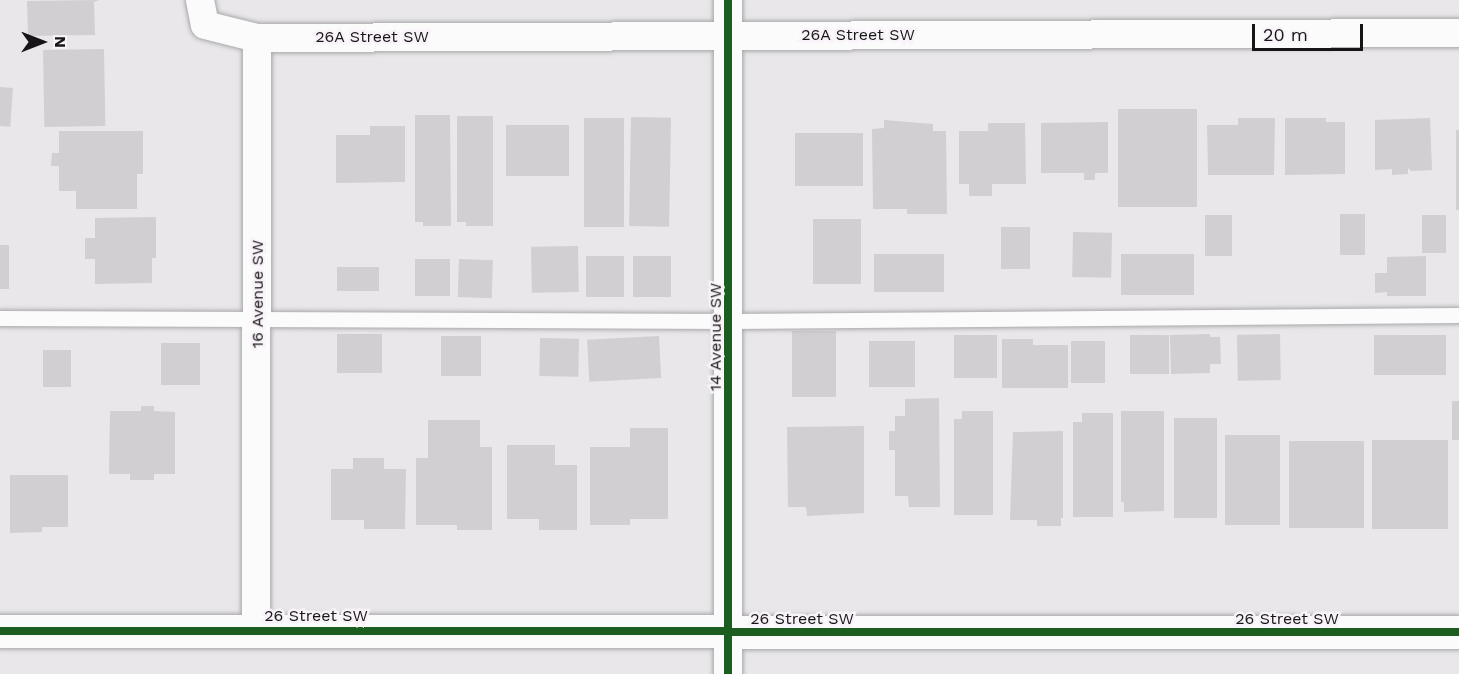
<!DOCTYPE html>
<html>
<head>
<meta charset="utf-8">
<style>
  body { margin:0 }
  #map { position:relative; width:1459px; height:674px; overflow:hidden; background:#e9e7ea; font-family:"Work Sans",sans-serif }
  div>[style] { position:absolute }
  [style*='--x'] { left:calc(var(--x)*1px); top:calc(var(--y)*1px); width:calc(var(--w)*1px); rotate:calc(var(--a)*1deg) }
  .building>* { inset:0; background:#d1cfd1; transform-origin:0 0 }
  .roads { filter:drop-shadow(0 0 2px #aaa8ab) drop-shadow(0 0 2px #aaa8ab) }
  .service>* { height:15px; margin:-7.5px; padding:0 7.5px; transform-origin:7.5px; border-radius:7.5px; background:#fcfbfc }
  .minor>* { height:28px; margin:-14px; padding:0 14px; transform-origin:14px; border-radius:14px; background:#fcfbfc }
  .tertiary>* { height:33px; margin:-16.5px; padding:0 16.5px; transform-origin:16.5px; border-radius:16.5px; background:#fcfbfc }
  .cycleway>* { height:8px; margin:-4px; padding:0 4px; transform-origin:4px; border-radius:4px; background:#1b5e20 }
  span { translate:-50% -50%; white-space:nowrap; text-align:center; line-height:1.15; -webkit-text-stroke:5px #f8f3f8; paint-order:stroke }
  .street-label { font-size:16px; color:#171517 }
  .north { position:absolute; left:12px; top:12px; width:60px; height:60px; -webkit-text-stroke:4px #f8f3f8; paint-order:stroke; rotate:90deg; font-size:16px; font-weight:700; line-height:24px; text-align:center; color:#171517 }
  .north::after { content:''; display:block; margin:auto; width:21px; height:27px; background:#171517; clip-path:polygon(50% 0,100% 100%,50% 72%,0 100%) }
  .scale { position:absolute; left:1252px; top:24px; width:111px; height:27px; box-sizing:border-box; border:3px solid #171517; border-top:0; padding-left:8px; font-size:18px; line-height:21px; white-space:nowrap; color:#171517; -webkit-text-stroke:4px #f8f3f8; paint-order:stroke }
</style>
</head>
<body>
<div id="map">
  <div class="building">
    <div style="clip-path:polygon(99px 0,94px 2px,95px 35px,28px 36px,27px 1px)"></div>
    <div style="left:104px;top:49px;width:77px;height:61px;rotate:89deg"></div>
    <div style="left:0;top:87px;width:13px;height:39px;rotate:4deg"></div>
    <div style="left:1118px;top:109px;width:79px;height:98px"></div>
    <div style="clip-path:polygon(415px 115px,450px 115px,451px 226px,423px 226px,423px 222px,415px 222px)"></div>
    <div style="clip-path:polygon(457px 116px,493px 116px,493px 226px,466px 226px,466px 222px,457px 222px)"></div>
    <div style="left:631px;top:117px;width:40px;height:109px;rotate:1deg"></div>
    <div style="left:584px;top:118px;width:40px;height:109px"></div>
    <div style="clip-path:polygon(1238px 118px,1275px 118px,1274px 175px,1208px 175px,1207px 125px,1238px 125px)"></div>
    <div style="clip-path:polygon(1285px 118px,1326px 118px,1326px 122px,1345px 122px,1345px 174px,1285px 175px)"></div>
    <div style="clip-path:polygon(1430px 118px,1432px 170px,1411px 171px,1408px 168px,1408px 174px,1392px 175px,1392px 169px,1375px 170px,1375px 120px)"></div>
    <div style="clip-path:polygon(884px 120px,933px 124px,933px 131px,946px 131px,947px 214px,907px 214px,907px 209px,873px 209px,872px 129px,884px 128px)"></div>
    <div style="clip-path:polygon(1108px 122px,1108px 173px,1095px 173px,1095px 180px,1084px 180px,1084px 173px,1041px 173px,1041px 123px)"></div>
    <div style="clip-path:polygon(988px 123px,1025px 123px,1026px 184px,992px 184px,992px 196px,969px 196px,969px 184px,959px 184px,959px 131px,988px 131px)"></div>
    <div style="left:506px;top:125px;width:63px;height:51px"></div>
    <div style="clip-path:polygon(370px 126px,405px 126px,405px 182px,336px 183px,336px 135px,370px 135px)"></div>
    <div style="left:1456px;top:130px;width:3px;height:80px"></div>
    <div style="clip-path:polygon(59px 131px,143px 131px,143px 174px,137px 174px,137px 209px,76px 209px,76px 191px,59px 191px,59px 166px,51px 166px,52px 153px,59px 153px)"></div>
    <div style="left:795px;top:133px;width:68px;height:53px"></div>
    <div style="left:1340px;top:214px;width:25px;height:41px"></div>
    <div style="left:1205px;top:215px;width:27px;height:41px"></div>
    <div style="left:1422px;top:215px;width:24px;height:38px"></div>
    <div style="clip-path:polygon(156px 217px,156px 258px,152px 258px,152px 283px,95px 284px,95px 259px,85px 259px,85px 238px,95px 238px,95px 218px)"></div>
    <div style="left:813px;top:219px;width:48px;height:65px"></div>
    <div style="left:1001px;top:227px;width:29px;height:42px"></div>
    <div style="left:1073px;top:232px;width:39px;height:45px;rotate:1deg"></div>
    <div style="left:0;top:245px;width:9px;height:44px"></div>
    <div style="left:578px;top:246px;width:46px;height:47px;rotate:89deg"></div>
    <div style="left:944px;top:254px;width:38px;height:70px;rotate:90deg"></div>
    <div style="left:1194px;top:254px;width:41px;height:73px;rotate:90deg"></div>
    <div style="left:586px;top:256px;width:38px;height:41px"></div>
    <div style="left:633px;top:256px;width:38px;height:41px"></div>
    <div style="clip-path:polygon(1426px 256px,1426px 296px,1387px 296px,1387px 292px,1375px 293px,1375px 273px,1387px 273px,1387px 257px)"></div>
    <div style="left:415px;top:259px;width:35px;height:37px"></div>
    <div style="left:459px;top:259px;width:34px;height:38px;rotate:2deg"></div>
    <div style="left:337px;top:267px;width:42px;height:24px"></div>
    <div style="left:792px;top:331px;width:44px;height:66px"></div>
    <div style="left:337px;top:334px;width:45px;height:39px"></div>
    <div style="clip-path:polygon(1210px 334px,1210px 337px,1220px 337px,1221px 364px,1210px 364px,1210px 373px,1171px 374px,1170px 335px)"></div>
    <div style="left:1280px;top:334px;width:46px;height:43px;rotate:89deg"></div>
    <div style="left:954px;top:335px;width:43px;height:43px"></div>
    <div style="left:1130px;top:335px;width:39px;height:39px"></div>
    <div style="left:1374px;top:335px;width:72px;height:40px"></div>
    <div style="left:441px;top:336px;width:40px;height:40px"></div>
    <div style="left:659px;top:336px;width:42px;height:72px;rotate:87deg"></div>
    <div style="left:540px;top:338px;width:39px;height:38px;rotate:1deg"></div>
    <div style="clip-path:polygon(1002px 339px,1033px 339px,1033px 345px,1068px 345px,1068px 388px,1002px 388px)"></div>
    <div style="left:869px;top:341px;width:46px;height:46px"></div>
    <div style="left:1071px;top:341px;width:34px;height:42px"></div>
    <div style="left:161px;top:343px;width:39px;height:42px"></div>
    <div style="left:43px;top:350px;width:28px;height:37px"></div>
    <div style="clip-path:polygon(939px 398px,940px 507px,909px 507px,908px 496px,895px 496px,895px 450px,889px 450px,889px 431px,895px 431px,895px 416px,905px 416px,905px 399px)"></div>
    <div style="left:1452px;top:401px;width:7px;height:39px"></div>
    <div style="clip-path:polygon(141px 406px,154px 406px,154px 411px,175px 412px,175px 474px,154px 474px,154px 480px,130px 480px,130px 474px,109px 474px,110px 411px,141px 411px)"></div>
    <div style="clip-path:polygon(962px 411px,993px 411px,993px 515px,954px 515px,954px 419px,962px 419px)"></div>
    <div style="clip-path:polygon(1121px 411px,1164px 411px,1164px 511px,1124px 512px,1124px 502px,1121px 502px)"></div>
    <div style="clip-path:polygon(1082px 413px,1113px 413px,1113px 517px,1073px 517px,1073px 422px,1082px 422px)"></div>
    <div style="left:1174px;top:418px;width:43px;height:100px"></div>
    <div style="clip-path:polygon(428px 420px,480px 420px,480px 447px,492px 447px,492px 530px,457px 530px,457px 525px,416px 525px,416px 458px,428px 458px)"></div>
    <div style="clip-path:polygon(864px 426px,864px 513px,807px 516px,806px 507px,788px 507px,787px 427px)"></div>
    <div style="clip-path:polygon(630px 428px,668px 428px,668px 519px,630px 519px,630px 525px,590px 525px,590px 447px,630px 447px)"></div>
    <div style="clip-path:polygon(1063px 431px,1063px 518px,1061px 518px,1061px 526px,1037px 526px,1037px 520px,1010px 520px,1013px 432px)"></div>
    <div style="left:1225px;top:435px;width:55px;height:90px"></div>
    <div style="left:1372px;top:440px;width:76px;height:89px"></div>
    <div style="left:1289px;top:441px;width:75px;height:87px"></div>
    <div style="clip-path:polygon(507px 445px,555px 445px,555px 465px,577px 465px,577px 530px,539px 530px,539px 519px,507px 519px)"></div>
    <div style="clip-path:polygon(353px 458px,384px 458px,384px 469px,406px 469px,405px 529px,364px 529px,364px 520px,331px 520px,331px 469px,353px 469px)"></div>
    <div style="clip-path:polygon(10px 475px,68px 475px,68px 527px,42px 527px,42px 532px,10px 533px)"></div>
  </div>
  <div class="roads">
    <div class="service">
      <div style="--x:0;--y:318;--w:730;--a:0.24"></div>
      <div style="--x:730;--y:321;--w:729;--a:-0.47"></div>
    </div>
    <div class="minor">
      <div style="--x:200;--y:0;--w:25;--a:79"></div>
      <div style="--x:205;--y:25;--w:54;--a:14"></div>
      <div style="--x:257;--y:38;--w:592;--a:90.1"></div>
      <div style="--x:257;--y:38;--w:1202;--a:-0.24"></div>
      <div style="--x:728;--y:674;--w:674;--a:-90"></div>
    </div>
    <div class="tertiary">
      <div style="--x:0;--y:631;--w:1459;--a:0.04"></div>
    </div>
  </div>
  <div class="cycleway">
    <div style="--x:0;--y:631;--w:1459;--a:0.04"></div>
    <div style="--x:728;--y:674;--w:674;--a:-90"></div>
  </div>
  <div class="street-label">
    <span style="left:858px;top:35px">26A Street SW</span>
    <span style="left:372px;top:37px">26A Street SW</span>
    <span style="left:258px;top:294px;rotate:-90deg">16 Avenue SW</span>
    <span style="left:716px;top:337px;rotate:-90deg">14 Avenue SW</span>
    <span style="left:316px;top:616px">26 Street SW</span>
    <span style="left:802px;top:619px">26 Street SW</span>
    <span style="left:1287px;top:619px">26 Street SW</span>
  </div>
  <div class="north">N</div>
  <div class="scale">20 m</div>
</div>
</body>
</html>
